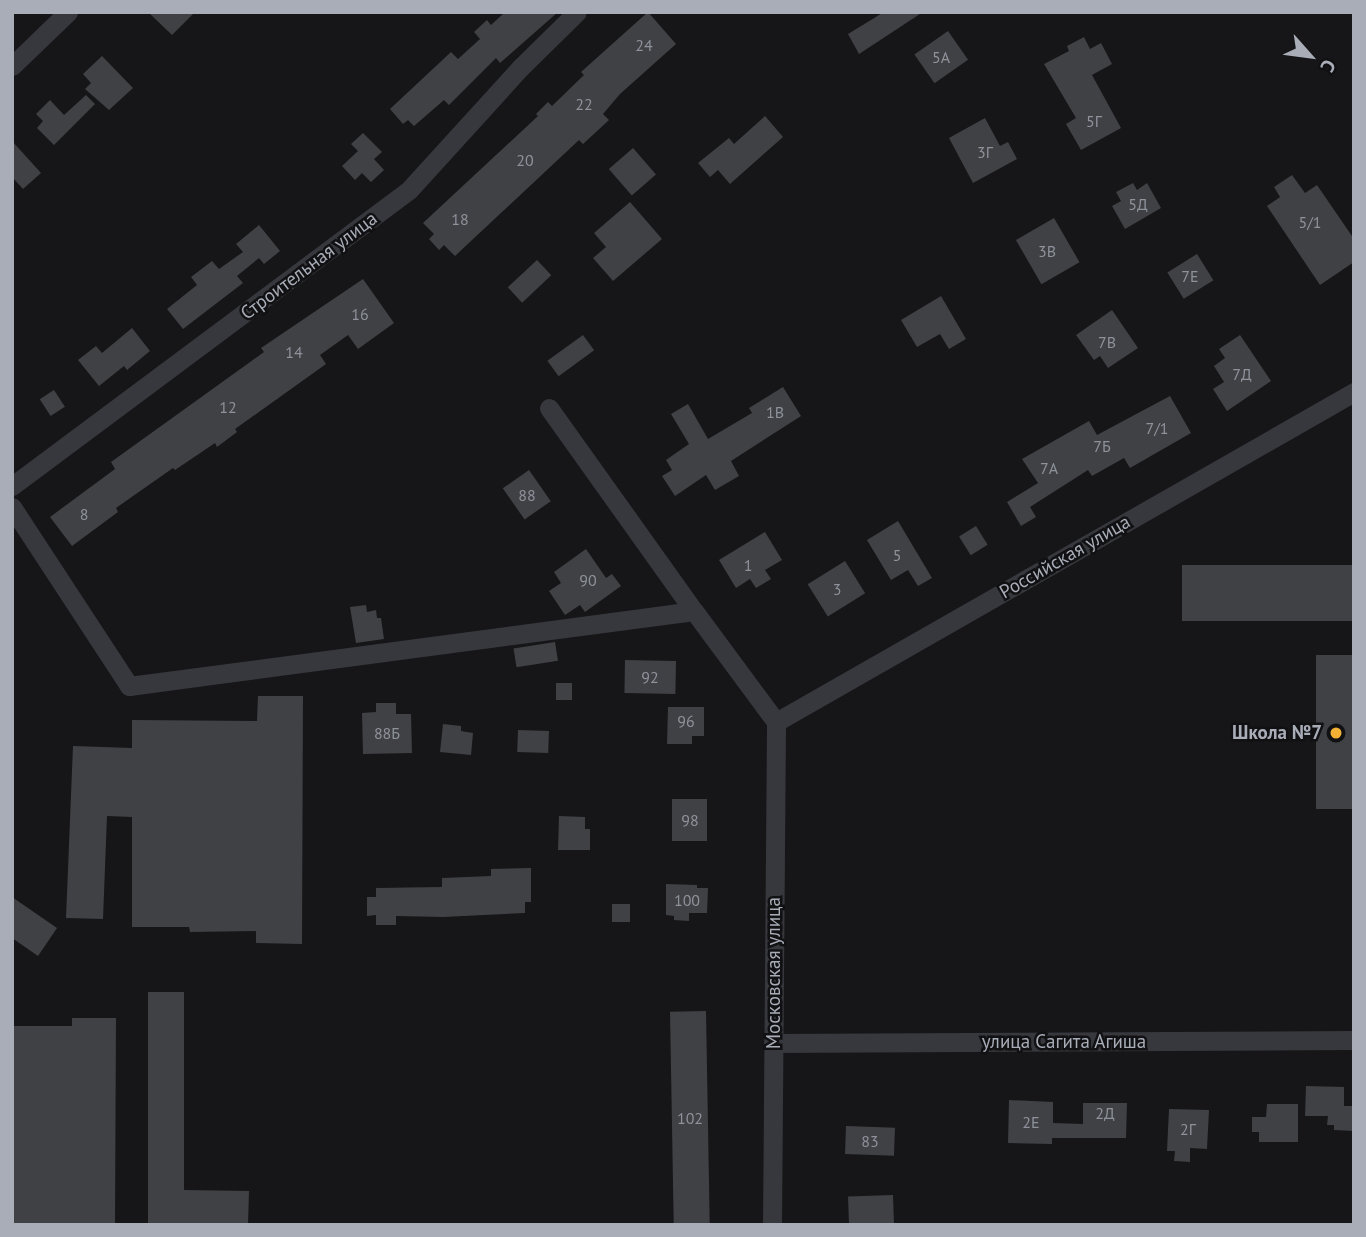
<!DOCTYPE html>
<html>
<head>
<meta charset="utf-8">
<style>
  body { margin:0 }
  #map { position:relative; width:1366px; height:1237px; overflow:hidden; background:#161618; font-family:"PT Sans",sans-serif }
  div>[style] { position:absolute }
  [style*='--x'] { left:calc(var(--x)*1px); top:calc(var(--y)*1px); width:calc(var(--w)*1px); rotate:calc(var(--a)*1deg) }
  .building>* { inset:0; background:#404145; transform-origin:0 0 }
  .street>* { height:19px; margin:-9.5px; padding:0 9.5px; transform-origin:9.5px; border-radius:9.5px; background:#37383d }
  .dots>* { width:19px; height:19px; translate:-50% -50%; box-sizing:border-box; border:4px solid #111113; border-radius:50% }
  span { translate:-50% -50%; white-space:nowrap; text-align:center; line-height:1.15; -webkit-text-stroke:5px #111113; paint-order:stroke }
  .number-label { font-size:16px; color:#8e929b }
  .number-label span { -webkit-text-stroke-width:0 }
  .street-label { font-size:19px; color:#a8adb8 }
  .poi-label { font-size:19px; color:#a8adb8; font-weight:700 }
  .right { translate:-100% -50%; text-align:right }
  .frame { position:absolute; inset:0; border:14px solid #a8adb8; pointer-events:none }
  .north { position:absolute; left:1275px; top:21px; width:70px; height:70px; -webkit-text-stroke:5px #111113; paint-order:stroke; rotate:118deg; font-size:19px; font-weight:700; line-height:28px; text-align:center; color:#a8adb8 }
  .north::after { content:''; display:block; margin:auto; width:24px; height:32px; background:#a8adb8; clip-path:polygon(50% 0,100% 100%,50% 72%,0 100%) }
</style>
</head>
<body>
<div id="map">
  <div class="building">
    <div style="clip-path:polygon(148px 12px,195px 12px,172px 35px)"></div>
    <div style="clip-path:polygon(505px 12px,558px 12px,500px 63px,496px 58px,449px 105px,444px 100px,414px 126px,408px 120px,403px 124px,390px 109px,451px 52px,458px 59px,480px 39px,474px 32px,487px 20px,491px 25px)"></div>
    <div style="clip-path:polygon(648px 12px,676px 44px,620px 94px,603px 114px,609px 120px,583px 144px,579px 140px,455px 256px,444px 245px,439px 250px,429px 239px,434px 234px,423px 223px,538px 116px,536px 114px,548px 102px,552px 106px,584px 75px,581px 72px)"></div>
    <div style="clip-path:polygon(884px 12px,923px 12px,859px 54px,848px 34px)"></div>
    <div style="left:948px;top:31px;width:35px;height:41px;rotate:55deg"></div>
    <div style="clip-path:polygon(1084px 37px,1090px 49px,1101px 43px,1112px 64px,1092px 75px,1121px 128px,1081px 150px,1066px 124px,1076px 118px,1044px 64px,1069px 51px,1067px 46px)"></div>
    <div style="clip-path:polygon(102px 56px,133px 88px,109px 110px,85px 89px,91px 83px,83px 74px)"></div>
    <div style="clip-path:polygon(86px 95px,95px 104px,54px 145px,37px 128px,43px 121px,36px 114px,50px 100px,64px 115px)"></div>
    <div style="clip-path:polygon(765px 116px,783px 137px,730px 184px,718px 170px,710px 177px,698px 163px,729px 138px,734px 144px)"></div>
    <div style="clip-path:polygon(985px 118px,1000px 146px,1008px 142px,1017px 159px,973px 183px,949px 138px)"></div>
    <div style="clip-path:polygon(363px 133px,382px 152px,374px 159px,384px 170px,371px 182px,362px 173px,355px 180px,342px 166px,358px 151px,351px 144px)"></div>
    <div style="clip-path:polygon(12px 141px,41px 173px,23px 189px,12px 177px)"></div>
    <div style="left:633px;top:148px;width:35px;height:32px;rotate:49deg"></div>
    <div style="clip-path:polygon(1292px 175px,1305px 193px,1317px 185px,1354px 239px,1354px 262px,1320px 285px,1267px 206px,1280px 197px,1274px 187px)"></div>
    <div style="clip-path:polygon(1133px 183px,1137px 190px,1147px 183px,1161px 208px,1125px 229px,1112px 206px,1121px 201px,1116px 192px)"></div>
    <div style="clip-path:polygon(630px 202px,662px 239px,613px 281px,593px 258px,606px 247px,594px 233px)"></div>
    <div style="left:1054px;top:218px;width:51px;height:44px;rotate:60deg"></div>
    <div style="clip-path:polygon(259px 225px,280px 251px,264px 264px,259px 258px,237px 276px,243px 283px,183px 329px,167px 309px,197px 285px,191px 277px,212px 261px,219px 269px,243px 252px,236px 244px)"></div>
    <div style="left:1197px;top:254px;width:31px;height:35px;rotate:58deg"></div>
    <div style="left:537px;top:260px;width:21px;height:40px;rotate:47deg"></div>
    <div style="clip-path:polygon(363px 279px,394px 323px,358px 349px,348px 335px,320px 355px,326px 364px,235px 429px,237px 432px,217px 447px,215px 443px,175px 470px,173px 468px,116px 508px,118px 512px,72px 546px,50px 517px,115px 469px,111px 462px,264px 352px,261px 348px)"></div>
    <div style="clip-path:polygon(941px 296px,966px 339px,949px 349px,940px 334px,917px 347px,901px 320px)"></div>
    <div style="clip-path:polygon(1112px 310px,1138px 348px,1108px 368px,1100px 356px,1094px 360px,1076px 335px)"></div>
    <div style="clip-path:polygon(132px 328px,150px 351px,127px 370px,124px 366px,99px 386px,78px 360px,96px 346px,102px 353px)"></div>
    <div style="left:583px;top:335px;width:19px;height:44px;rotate:54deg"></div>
    <div style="clip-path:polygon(1240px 335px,1271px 381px,1227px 411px,1213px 389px,1224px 382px,1214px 366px,1225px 358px,1219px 349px)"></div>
    <div style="clip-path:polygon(783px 387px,801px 416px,731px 461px,739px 476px,715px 490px,706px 475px,675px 496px,662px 476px,672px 470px,666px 460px,689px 444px,671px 414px,688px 404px,708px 439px,752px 413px,749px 408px)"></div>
    <div style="left:54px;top:390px;width:20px;height:17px;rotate:57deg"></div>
    <div style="clip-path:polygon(1170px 396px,1191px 433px,1130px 468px,1124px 458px,1092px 476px,1088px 470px,1030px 507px,1036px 517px,1021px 526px,1007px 502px,1038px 483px,1022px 459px,1089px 421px,1097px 435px)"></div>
    <div style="left:529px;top:470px;width:38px;height:32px;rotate:55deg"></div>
    <div style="clip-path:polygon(898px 521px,932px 578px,918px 586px,908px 570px,891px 580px,867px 540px)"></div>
    <div style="left:976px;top:526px;width:22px;height:20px;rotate:58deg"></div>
    <div style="clip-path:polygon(765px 532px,782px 560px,765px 570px,771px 579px,756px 588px,750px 579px,736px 588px,719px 560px)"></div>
    <div style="clip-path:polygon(586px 549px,606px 578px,612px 574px,621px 586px,585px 612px,580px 605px,565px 615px,549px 591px,561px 583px,554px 572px)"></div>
    <div style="left:845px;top:561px;width:38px;height:44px;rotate:58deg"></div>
    <div style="left:1354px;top:565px;width:56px;height:172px;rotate:90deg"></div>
    <div style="clip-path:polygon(366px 605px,367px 612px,376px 610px,377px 618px,381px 618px,384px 639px,356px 643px,350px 607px)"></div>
    <div style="left:555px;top:642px;width:19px;height:42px;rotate:81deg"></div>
    <div style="left:1354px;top:655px;width:154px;height:38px;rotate:90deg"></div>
    <div style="left:625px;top:660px;width:51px;height:33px;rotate:1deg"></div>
    <div style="left:556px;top:683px;width:16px;height:17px"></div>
    <div style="clip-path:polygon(258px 696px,303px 696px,302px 944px,256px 943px,256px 931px,190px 932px,189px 927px,132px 927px,132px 817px,107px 816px,103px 919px,66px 918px,73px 746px,132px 748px,132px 720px,257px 721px)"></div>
    <div style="clip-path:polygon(376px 703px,396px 703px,396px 714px,411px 714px,412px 753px,363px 754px,362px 713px,376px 712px)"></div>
    <div style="clip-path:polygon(668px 707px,704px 707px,704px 736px,692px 736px,692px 744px,667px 744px)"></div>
    <div style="clip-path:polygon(443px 724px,461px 726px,461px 731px,473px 733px,471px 755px,440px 752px)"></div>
    <div style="left:518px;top:730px;width:31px;height:22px;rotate:2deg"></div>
    <div style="left:672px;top:799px;width:35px;height:42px"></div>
    <div style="clip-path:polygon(559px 816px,585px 817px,585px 829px,590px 829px,590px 850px,558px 850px)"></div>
    <div style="clip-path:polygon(531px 868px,531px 902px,525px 902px,525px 913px,443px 917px,396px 916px,396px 925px,376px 925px,376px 915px,367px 916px,367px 897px,376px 897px,376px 888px,442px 887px,442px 878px,491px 876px,491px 869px)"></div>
    <div style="clip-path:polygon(666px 884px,697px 885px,697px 888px,708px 888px,707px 913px,689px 913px,689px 921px,674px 920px,674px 916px,666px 915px)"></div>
    <div style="clip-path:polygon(12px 897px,57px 928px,38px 956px,12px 938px)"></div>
    <div style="left:612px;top:904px;width:18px;height:18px"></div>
    <div style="clip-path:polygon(148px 992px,184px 992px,184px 1190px,249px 1191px,248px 1225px,148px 1225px)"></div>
    <div style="left:706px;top:1011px;width:214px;height:36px;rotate:89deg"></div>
    <div style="clip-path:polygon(72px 1018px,116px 1018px,115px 1225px,12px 1225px,12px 1026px,72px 1026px)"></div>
    <div style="clip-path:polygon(1306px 1086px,1344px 1087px,1344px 1106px,1354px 1106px,1354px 1131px,1334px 1130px,1334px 1125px,1327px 1125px,1328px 1116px,1305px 1116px)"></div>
    <div style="clip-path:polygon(1009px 1100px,1053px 1102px,1053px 1123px,1083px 1124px,1083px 1103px,1127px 1103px,1126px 1138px,1052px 1138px,1052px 1144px,1008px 1143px)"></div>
    <div style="clip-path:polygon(1267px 1104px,1298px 1104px,1298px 1142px,1259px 1142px,1259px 1132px,1252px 1132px,1252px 1117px,1266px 1117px)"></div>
    <div style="clip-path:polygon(1169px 1109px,1209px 1110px,1207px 1149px,1190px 1148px,1190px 1162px,1174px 1161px,1175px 1151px,1167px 1151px)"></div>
    <div style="left:846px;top:1126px;width:49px;height:28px;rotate:2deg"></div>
    <div style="left:893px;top:1195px;width:29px;height:45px;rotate:88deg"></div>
  </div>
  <div class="street">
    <div style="--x:12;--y:66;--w:78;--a:-44"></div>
    <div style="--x:549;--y:408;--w:249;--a:54.5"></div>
    <div style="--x:12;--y:486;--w:495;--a:-36.7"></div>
    <div style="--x:409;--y:190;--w:166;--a:-47.7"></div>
    <div style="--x:521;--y:67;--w:78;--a:-44.5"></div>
    <div style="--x:12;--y:507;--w:214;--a:56.8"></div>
    <div style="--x:129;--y:686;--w:570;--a:-7.56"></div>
    <div style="--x:694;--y:611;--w:138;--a:53.5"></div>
    <div style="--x:776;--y:722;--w:666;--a:-29.72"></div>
    <div style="--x:773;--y:1043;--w:581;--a:-0.3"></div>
    <div style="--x:772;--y:1225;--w:503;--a:-89.54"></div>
  </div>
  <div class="dots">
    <div style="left:1336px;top:733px;background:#f2b134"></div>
  </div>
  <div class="number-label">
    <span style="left:644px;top:45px">24</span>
    <span style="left:941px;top:57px">5А</span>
    <span style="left:584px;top:104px">22</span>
    <span style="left:1094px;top:121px">5Г</span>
    <span style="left:985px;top:152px">3Г</span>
    <span style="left:525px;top:160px">20</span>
    <span style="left:1138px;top:204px">5Д</span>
    <span style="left:460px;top:219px">18</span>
    <span style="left:1310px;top:222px">5/1</span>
    <span style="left:1047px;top:251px">3В</span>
    <span style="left:1190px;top:276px">7Е</span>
    <span style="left:360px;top:314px">16</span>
    <span style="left:1107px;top:342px">7В</span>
    <span style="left:294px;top:352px">14</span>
    <span style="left:1242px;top:374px">7Д</span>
    <span style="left:228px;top:407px">12</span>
    <span style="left:775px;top:412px">1В</span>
    <span style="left:1157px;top:428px">7/1</span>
    <span style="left:1102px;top:446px">7Б</span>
    <span style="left:1049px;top:468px">7А</span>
    <span style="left:527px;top:495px">88</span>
    <span style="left:84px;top:514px">8</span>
    <span style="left:897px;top:555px">5</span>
    <span style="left:748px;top:565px">1</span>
    <span style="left:588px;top:580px">90</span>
    <span style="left:837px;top:589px">3</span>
    <span style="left:650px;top:677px">92</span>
    <span style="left:686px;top:721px">96</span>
    <span style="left:387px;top:733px">88Б</span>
    <span style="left:690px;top:820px">98</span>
    <span style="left:687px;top:900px">100</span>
    <span style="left:1105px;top:1113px">2Д</span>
    <span style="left:690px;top:1118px">102</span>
    <span style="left:1031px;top:1122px">2Е</span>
    <span style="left:1188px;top:1129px">2Г</span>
    <span style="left:870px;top:1141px">83</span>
  </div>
  <div class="street-label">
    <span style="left:309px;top:266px;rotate:-37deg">Строительная улица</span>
    <span style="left:1065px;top:557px;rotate:-30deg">Российская улица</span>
    <span style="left:774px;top:973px;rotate:-90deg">Московская улица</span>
    <span style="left:1064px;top:1042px">улица Сагита Агиша</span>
  </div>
  <div class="poi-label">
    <span class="right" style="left:1322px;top:733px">Школа №7</span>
  </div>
  <div class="frame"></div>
  <div class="north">С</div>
</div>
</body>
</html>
